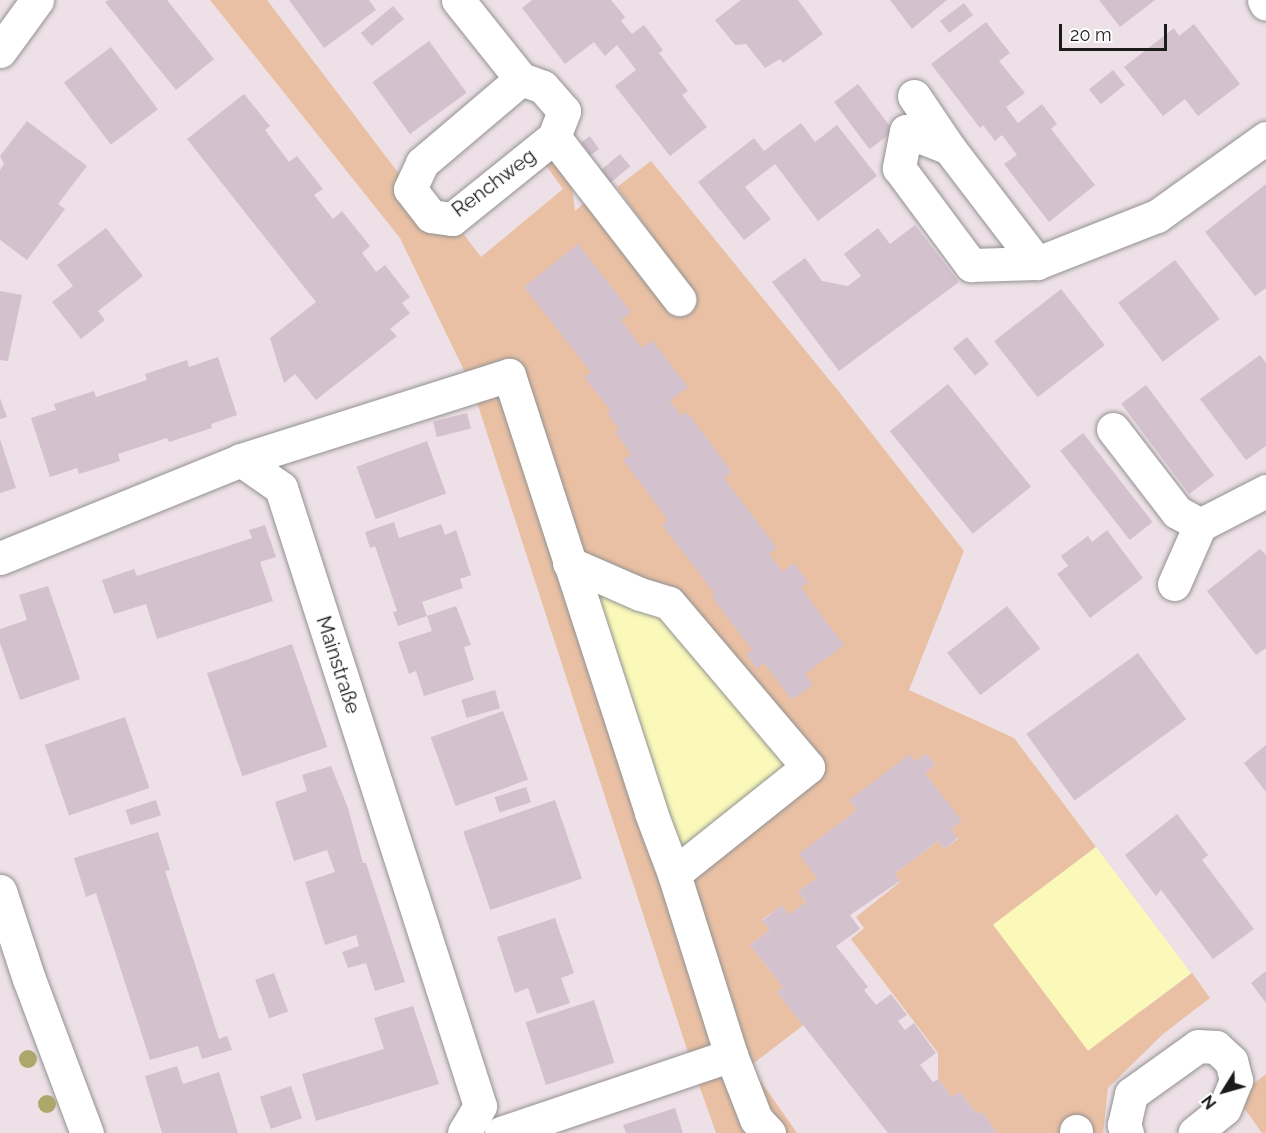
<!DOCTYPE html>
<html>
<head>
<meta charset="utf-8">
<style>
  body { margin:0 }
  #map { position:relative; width:1266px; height:1133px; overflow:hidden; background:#ede0e6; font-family:Raleway,sans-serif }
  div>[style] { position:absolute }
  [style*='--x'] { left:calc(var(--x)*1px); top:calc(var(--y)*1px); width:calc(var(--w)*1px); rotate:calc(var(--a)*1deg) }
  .grass>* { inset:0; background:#eac0a4 }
  .park>* { inset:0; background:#faf9ba; transform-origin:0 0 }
  .building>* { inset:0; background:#d4c1ce; transform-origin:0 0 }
  .roads { filter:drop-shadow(0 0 2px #929292) drop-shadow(0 0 2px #929292) }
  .minor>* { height:33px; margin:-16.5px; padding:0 16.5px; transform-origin:16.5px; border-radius:16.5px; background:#fff }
  .trees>* { width:18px; height:18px; margin:-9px; border-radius:50%; background:#aea76c }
  span { translate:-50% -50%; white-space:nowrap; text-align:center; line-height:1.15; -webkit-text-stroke:6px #fff; paint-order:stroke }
  .street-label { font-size:20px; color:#1b1b1b }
  .north { position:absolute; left:1194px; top:1061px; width:60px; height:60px; -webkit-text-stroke:4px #fff; paint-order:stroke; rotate:233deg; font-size:16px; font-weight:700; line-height:24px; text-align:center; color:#1b1b1b }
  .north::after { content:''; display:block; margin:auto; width:21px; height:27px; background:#1b1b1b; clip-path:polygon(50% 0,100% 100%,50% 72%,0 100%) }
  .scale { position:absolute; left:1059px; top:24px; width:108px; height:27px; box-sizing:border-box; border:3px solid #1b1b1b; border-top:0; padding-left:8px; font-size:18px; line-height:21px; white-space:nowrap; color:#1b1b1b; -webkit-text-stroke:4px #fff; paint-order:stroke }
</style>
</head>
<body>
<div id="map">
  <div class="grass">
    <div style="clip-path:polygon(210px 0,267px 0,431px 216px,452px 219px,481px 257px,563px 189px,536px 152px,549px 141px,570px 171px,575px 211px,591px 197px,695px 296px,617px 187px,651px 161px,840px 393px,964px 551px,909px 690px,1014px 738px,1096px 847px,994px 926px,1144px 1009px,1192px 973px,1210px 998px,1163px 1034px,1108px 1088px,1103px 1133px,994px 1133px,996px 1131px,981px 1111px,977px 1114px,960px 1092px,952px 1097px,938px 1079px,938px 1053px,851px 939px,864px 928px,856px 917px,900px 882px,894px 874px,938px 841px,944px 849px,958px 839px,951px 829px,961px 821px,925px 773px,935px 765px,926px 754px,915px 762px,910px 755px,850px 801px,857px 810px,800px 854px,817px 878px,798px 892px,806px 902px,789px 915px,781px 906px,762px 920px,770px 930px,750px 945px,783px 987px,777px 992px,805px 1024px,750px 1066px,797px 1133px,716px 1133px,693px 1068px,472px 387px,400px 238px)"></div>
    <div style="clip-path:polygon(1266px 1074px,1266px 1133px,1262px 1133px,1236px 1097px)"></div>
  </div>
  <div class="park">
    <div style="clip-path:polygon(569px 563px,640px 594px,808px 767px,674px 874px)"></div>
    <div style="left:1096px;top:847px;width:158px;height:129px;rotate:53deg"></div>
  </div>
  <div class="building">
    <div style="clip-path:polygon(108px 0,167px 0,214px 59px,176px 90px,105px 2px)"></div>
    <div style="clip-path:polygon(289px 0,369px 0,376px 10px,324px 48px)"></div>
    <div style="clip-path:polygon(532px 0,611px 0,625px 17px,621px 21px,632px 34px,644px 25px,663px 50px,659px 53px,688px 91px,682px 95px,707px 127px,670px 156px,615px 86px,636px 70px,617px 45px,605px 56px,594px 42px,565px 64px,522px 8px)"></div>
    <div style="clip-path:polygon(741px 0,798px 0,823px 34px,783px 63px,780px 59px,765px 68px,746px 44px,735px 45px,715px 20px)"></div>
    <div style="clip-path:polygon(890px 0,947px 0,912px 29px)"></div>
    <div style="clip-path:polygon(1099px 0,1155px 0,1120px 27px)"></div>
    <div style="left:964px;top:3px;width:15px;height:30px;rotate:53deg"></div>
    <div style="left:393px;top:6px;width:17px;height:42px;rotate:50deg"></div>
    <div style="clip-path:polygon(986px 22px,1010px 53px,999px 61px,1025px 93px,1006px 107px,1018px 123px,1042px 104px,1057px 124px,1051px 129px,1095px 185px,1049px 222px,1004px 164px,1017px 155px,1002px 135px,995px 141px,983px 125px,980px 128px,931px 64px)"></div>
    <div style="clip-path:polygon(1194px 24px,1240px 84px,1198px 116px,1185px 99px,1163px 116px,1124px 67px,1174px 28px,1179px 36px)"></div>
    <div style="left:429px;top:41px;width:64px;height:70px;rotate:54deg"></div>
    <div style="left:111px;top:47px;width:78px;height:59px;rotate:53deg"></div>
    <div style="left:1113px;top:70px;width:19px;height:31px;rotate:51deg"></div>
    <div style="left:858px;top:84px;width:59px;height:30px;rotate:53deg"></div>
    <div style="clip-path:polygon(244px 94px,270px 126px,265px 130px,289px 162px,297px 156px,323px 189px,314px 195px,333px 219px,342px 211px,370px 246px,362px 253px,376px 272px,385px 265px,410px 297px,402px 303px,410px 313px,390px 329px,397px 336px,316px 400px,295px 374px,284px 383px,270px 338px,316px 302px,187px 139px)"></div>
    <div style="clip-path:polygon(27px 121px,87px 166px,58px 204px,65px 209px,27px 260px,0 240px,0 170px,4px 164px,0 156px)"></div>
    <div style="clip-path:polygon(801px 123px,815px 142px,837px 125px,877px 176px,818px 221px,775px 164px,745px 187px,771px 219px,744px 240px,698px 182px,754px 138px,764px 151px)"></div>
    <div style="left:590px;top:136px;width:16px;height:11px;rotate:55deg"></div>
    <div style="left:620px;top:154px;width:16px;height:28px;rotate:50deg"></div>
    <div style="clip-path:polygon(1266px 184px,1266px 288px,1255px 296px,1205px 232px)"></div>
    <div style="clip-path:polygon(915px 225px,959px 282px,839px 371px,772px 282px,805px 258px,822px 281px,848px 286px,861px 276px,844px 254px,878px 228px,890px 244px)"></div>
    <div style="clip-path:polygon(106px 228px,143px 276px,98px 311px,105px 320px,81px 339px,52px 302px,73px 286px,57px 265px)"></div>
    <div style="clip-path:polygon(578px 244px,631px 312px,621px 320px,642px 348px,652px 340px,688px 387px,670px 401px,682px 416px,687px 412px,732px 472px,724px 478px,777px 548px,769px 554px,783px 572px,794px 563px,808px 582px,801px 588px,844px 645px,805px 674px,813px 685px,792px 700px,764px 663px,757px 669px,746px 654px,752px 650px,712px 597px,715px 594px,662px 525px,668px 520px,623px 460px,631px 454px,615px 432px,619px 429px,607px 413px,611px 411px,584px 377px,591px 372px,524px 287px)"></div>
    <div style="left:1175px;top:260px;width:74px;height:71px;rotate:53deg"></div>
    <div style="left:1061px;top:289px;width:71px;height:85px;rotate:52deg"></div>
    <div style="clip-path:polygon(0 291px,22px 295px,8px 361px,0 360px)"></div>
    <div style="left:967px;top:337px;width:35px;height:18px;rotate:51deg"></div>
    <div style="clip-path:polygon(1260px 355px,1266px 363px,1266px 446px,1246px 460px,1200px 399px)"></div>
    <div style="clip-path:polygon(218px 357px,237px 415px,211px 424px,212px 428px,169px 442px,167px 438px,118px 454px,120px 461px,79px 474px,77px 468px,50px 477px,31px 418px,56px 410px,54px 404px,94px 391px,96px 397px,147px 380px,145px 374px,187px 360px,189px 367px)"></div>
    <div style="left:948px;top:384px;width:132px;height:75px;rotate:51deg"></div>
    <div style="left:1146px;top:385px;width:113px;height:31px;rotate:53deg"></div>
    <div style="clip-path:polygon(0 398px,7px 417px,0 419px)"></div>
    <div style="left:467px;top:413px;width:16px;height:35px;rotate:76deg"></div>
    <div style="left:1083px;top:433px;width:113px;height:29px;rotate:52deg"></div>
    <div style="clip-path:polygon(0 439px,16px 488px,0 493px)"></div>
    <div style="left:427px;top:441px;width:56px;height:75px;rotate:70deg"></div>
    <div style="clip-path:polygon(394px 522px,399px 538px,441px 524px,445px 535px,456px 530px,471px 575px,460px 579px,463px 588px,422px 602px,427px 616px,456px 606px,471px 645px,464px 647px,474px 680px,424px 696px,416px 671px,409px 674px,398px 642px,432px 631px,427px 616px,398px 626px,393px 612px,397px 611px,375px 546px,370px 548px,365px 532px)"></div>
    <div style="clip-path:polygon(265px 525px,276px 557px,260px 562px,273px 601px,157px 639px,146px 604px,114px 614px,102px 580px,134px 569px,137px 576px,252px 538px,249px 530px)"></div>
    <div style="clip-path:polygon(1107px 530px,1143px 578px,1090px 618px,1057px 574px,1068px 566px,1061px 556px,1088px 536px,1092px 542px)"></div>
    <div style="clip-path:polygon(1260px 549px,1266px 555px,1266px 648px,1256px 655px,1207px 591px)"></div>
    <div style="clip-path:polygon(48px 586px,80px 679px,20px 700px,0 643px,0 629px,27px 620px,19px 595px)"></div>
    <div style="left:1007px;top:606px;width:54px;height:76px;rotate:52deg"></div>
    <div style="left:292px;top:644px;width:109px;height:90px;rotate:71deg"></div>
    <div style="left:1138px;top:653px;width:82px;height:138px;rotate:54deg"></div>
    <div style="left:495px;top:690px;width:19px;height:35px;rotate:74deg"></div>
    <div style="left:503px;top:711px;width:73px;height:77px;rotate:70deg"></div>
    <div style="left:125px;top:717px;width:75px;height:85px;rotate:71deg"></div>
    <div style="clip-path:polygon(1266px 745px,1266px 792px,1244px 763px)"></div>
    <div style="clip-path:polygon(910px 754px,915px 762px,926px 754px,935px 765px,925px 773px,962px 821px,951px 829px,958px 838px,944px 849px,938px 841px,894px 874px,900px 881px,850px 915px,860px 929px,836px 946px,868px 987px,864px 990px,876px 1005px,891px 994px,907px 1015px,898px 1021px,905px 1030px,914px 1023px,936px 1053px,920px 1065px,933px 1082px,938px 1079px,952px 1097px,960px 1092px,977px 1114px,981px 1111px,996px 1131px,994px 1133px,888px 1133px,777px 992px,783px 987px,750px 945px,770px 930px,762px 921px,782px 905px,789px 915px,806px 902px,798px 892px,817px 878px,799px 854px,857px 810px,849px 800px)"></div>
    <div style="clip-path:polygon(331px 766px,348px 808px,363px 863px,366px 863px,405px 982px,375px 991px,366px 963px,348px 968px,342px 952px,359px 946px,356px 935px,325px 945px,305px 882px,335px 872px,327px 850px,294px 861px,275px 802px,307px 791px,302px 775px)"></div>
    <div style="left:526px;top:787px;width:16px;height:33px;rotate:72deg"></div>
    <div style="left:156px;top:800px;width:16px;height:32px;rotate:72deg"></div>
    <div style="left:555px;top:800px;width:83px;height:97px;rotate:71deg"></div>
    <div style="clip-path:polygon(1177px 814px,1208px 855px,1202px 860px,1254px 929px,1213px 959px,1161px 890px,1156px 896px,1125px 855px)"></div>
    <div style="clip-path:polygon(158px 832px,170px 870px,165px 871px,219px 1039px,227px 1036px,232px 1050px,202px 1059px,198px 1046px,150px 1060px,96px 893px,86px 897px,74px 858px)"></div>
    <div style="clip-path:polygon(555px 918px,574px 973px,561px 978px,570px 1003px,537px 1014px,528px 988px,515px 993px,497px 937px)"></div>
    <div style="clip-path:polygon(1266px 971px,1266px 1003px,1251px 983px)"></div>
    <div style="left:274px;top:973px;width:41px;height:20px;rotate:70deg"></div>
    <div style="left:594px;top:1000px;width:66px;height:72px;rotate:72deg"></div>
    <div style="clip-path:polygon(413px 1006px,439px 1084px,316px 1121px,302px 1074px,384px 1049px,374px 1018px)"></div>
    <div style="clip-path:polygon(177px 1066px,183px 1084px,219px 1072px,238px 1133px,162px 1133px,145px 1076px)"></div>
    <div style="left:291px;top:1086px;width:34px;height:33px;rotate:71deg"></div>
    <div style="clip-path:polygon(675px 1108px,683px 1133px,626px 1133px,623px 1125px)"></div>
  </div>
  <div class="roads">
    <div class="minor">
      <div style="--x:458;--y:0;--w:101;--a:51.4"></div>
      <div style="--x:521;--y:79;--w:23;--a:20"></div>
      <div style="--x:543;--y:87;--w:32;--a:49"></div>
      <div style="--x:564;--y:111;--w:28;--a:111"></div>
      <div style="--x:554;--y:137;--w:131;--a:141.2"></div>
      <div style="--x:452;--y:219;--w:21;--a:-172"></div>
      <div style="--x:431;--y:216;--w:34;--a:-128"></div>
      <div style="--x:410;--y:189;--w:29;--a:-65"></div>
      <div style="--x:422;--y:163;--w:130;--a:-40.3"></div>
      <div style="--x:1264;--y:0;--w:4;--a:63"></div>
      <div style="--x:0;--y:51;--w:63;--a:-54"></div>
      <div style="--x:914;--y:96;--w:63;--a:56.1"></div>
      <div style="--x:949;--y:148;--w:145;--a:52.6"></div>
      <div style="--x:1037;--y:263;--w:129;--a:-21.4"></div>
      <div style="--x:1157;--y:216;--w:134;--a:-35.6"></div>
      <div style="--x:554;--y:137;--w:205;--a:52.3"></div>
      <div style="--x:949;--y:148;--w:46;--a:-158.4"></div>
      <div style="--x:906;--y:131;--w:38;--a:101"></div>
      <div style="--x:899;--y:168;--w:121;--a:53.4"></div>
      <div style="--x:971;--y:265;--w:66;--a:-1.7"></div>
      <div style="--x:1113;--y:429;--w:105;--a:52.4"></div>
      <div style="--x:1177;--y:512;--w:26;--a:29"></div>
      <div style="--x:241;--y:460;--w:281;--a:-17.6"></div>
      <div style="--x:509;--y:375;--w:460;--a:72"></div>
      <div style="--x:651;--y:813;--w:65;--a:69.3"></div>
      <div style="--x:674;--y:874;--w:190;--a:72.5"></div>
      <div style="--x:0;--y:558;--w:260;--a:-22.1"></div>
      <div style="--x:241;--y:460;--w:49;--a:35"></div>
      <div style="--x:281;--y:488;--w:649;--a:72.15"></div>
      <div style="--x:480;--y:1106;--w:31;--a:121"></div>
      <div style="--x:569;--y:563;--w:77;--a:23.6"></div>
      <div style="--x:640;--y:594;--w:30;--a:17"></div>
      <div style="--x:669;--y:603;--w:215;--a:49.7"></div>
      <div style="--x:808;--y:767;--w:171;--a:141.4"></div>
      <div style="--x:1174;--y:584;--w:64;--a:-66.2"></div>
      <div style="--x:1200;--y:525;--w:74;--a:-27.3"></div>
      <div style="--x:0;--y:891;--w:93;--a:71.8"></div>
      <div style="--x:29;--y:979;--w:165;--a:69.4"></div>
      <div style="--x:501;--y:1133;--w:243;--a:-18.7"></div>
      <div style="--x:731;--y:1055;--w:69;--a:68.7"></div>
      <div style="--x:756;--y:1119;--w:19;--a:47"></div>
      <div style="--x:1076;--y:1133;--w:2;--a:-90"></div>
      <div style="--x:1127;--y:1133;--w:9;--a:-111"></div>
      <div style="--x:1124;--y:1125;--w:32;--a:-77"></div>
      <div style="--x:1131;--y:1094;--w:82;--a:-35.6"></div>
      <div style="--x:1198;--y:1046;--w:18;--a:3"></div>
      <div style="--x:1216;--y:1047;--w:21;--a:43"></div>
      <div style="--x:1231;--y:1061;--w:20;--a:75"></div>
      <div style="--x:1236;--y:1080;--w:31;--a:112"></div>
      <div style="--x:1224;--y:1109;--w:38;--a:141"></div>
    </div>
  </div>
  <div class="trees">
    <div style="left:28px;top:1059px"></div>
    <div style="left:47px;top:1104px"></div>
  </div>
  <div class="street-label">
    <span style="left:494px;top:183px;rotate:-37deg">Renchweg</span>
    <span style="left:338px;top:665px;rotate:72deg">Mainstraße</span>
  </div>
  <div class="north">N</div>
  <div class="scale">20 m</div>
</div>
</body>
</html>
